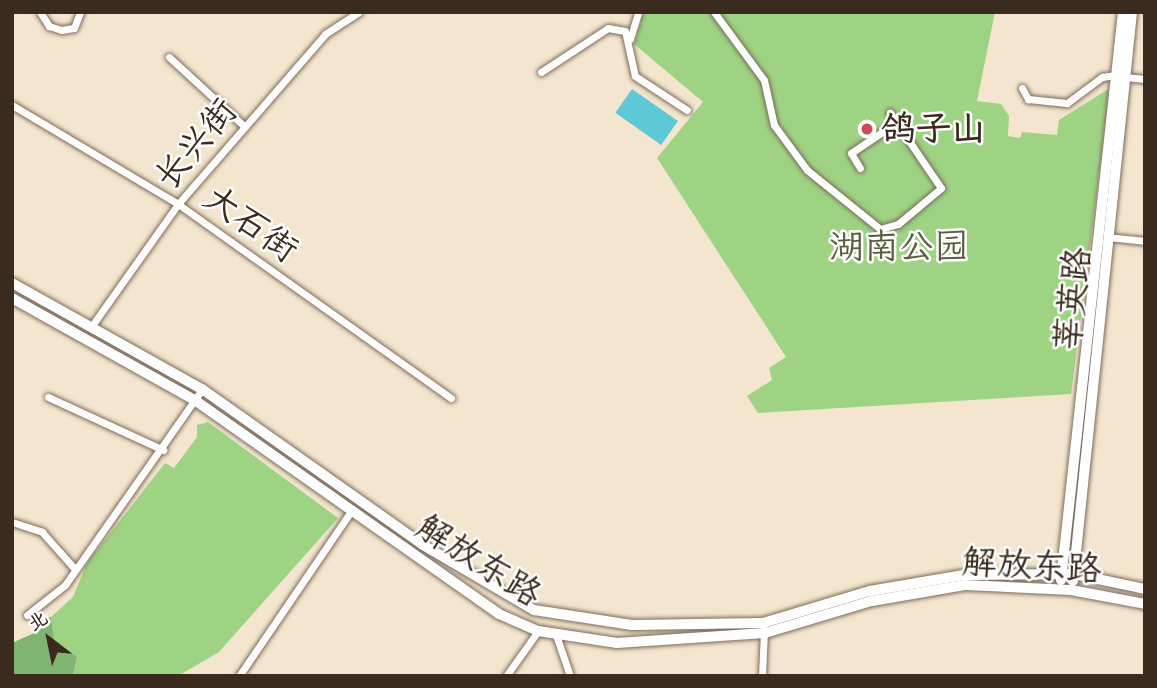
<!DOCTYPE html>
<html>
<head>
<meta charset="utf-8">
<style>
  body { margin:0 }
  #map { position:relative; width:1157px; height:688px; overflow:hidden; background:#f4e6ce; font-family:Caveat,"LXGW WenKai TC",sans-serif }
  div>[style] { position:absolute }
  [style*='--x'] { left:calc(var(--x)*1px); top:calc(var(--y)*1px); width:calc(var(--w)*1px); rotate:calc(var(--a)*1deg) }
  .green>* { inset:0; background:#9ed384 }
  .forest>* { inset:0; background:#7eb572 }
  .water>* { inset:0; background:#5dc9d6; transform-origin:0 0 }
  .roads { filter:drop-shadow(0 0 2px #7c6c5c) drop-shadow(0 0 2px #7c6c5c) }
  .street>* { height:7px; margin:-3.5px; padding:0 3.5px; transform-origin:3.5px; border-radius:3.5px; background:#fff }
  .primary>* { height:10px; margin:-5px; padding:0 5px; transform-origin:5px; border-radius:5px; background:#fff }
  .dots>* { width:19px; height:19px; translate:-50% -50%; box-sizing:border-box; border:4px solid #fff; border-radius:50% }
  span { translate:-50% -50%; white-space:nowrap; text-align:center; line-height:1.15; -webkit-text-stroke:5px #fff; paint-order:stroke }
  .poi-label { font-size:35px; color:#3b2a1e; font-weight:700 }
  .left { translate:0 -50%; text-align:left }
  .street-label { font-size:35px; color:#3b2a1e }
  .park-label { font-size:35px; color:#595d3d }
  .frame { position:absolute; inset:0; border:14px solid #3b2a1e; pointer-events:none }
  .north { position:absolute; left:14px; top:604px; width:70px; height:70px; -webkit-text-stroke:5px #fff; paint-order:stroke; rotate:328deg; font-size:19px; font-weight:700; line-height:28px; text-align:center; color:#3b2a1e }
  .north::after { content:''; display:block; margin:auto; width:24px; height:32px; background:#3b2a1e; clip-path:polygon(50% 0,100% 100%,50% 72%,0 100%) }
</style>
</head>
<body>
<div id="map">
  <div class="green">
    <div style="clip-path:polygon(644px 12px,995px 12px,977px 101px,1001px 104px,1009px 116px,1008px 136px,1020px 138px,1022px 132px,1057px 135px,1059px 120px,1110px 88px,1071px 394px,758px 413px,747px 396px,772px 380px,769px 368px,786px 357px,657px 158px,703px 102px,634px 44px)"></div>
    <div style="clip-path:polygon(208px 422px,338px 518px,219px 652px,178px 676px,73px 676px,77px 656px,55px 647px,51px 617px,73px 597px,87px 563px,165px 463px,174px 468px,197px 437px,197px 425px)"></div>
  </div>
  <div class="forest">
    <div style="clip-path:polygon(51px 617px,55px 646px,77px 656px,73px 676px,12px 676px,12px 643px,34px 633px,35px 619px)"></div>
  </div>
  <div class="water">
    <div style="left:632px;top:89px;width:56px;height:29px;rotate:35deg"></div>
  </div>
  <div class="roads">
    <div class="street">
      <div style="--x:40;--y:12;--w:17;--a:57"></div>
      <div style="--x:49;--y:26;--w:13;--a:18"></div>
      <div style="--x:61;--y:30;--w:13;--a:-9"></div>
      <div style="--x:74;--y:28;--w:17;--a:-69"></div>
      <div style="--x:714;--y:12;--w:84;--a:53.7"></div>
      <div style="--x:764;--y:80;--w:46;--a:77.5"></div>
      <div style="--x:774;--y:125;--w:56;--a:53.7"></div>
      <div style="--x:807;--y:170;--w:94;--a:38.9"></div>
      <div style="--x:880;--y:229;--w:19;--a:-16"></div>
      <div style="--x:898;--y:224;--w:56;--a:-39.9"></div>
      <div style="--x:941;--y:188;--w:91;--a:-124.2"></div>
      <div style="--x:630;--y:39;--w:28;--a:-73"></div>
      <div style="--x:169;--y:57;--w:103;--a:42.6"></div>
      <div style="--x:541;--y:72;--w:80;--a:-33.3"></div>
      <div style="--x:608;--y:28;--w:17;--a:10"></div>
      <div style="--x:625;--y:31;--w:46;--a:77.5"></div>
      <div style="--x:635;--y:76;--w:62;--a:33.2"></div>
      <div style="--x:1125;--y:77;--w:20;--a:6"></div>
      <div style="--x:1022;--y:88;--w:13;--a:61"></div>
      <div style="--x:1028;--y:99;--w:39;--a:6"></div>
      <div style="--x:1067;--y:103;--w:44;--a:-36.6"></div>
      <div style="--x:1102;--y:77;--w:14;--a:-8"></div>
      <div style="--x:12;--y:105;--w:193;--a:30.8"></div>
      <div style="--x:178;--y:204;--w:335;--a:35.4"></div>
      <div style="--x:860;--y:168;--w:17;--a:-121"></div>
      <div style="--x:851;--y:153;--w:55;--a:-34"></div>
      <div style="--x:1107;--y:237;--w:38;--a:6"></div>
      <div style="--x:91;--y:327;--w:151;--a:-54.7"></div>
      <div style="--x:178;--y:204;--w:225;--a:-49.1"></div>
      <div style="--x:325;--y:34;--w:40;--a:-32.9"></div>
      <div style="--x:48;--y:397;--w:127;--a:24.7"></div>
      <div style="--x:12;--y:522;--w:32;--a:18"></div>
      <div style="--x:42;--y:532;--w:48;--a:48.4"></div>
      <div style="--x:27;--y:615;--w:48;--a:-38.3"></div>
      <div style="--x:65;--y:585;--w:239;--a:-55"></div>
      <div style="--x:556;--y:635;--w:43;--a:71.1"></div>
      <div style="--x:239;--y:676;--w:201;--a:-55.8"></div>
      <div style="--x:506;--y:676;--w:55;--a:-54.6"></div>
      <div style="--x:762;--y:676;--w:46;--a:-87.5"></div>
    </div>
    <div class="primary">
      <div style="--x:12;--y:283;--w:218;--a:29.2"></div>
      <div style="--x:202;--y:389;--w:271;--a:35.2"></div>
      <div style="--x:423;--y:545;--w:129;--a:30.4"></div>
      <div style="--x:534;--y:610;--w:99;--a:8.7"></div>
      <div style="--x:632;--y:625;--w:131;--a:-0.9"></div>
      <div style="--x:763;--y:623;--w:112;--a:-16.7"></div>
      <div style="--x:870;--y:591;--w:95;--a:-9.7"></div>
      <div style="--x:964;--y:575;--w:110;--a:-0.5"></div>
      <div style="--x:1074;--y:574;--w:73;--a:11.9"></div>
      <div style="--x:12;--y:298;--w:211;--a:29.2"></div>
      <div style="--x:196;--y:401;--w:370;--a:35.1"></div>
      <div style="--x:499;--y:614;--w:43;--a:23.6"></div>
      <div style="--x:538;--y:631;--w:80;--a:8.6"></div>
      <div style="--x:617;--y:643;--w:148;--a:-3.9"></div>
      <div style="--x:765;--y:633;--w:112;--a:-16.7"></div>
      <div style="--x:872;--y:601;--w:94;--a:-9.8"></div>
      <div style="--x:965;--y:585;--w:106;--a:2.7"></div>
      <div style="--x:1071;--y:590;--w:75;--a:10.7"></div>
      <div style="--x:1061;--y:580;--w:571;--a:-83.77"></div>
      <div style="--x:1073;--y:581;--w:572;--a:-84.08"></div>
    </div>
  </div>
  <div class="dots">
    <div style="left:867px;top:129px;background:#d1495b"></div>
  </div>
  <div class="poi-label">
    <span class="left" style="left:881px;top:129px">鸽子山</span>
  </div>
  <div class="street-label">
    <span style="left:196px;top:144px;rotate:-50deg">长兴街</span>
    <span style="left:251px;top:224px;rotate:35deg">大石街</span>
    <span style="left:1073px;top:299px;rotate:-84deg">莘英路</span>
    <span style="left:479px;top:561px;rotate:32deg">解放东路</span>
    <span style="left:1032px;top:566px;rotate:3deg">解放东路</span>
  </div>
  <div class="park-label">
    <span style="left:899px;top:247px">湖南公园</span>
  </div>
  <div class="frame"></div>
  <div class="north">北</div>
</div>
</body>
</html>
